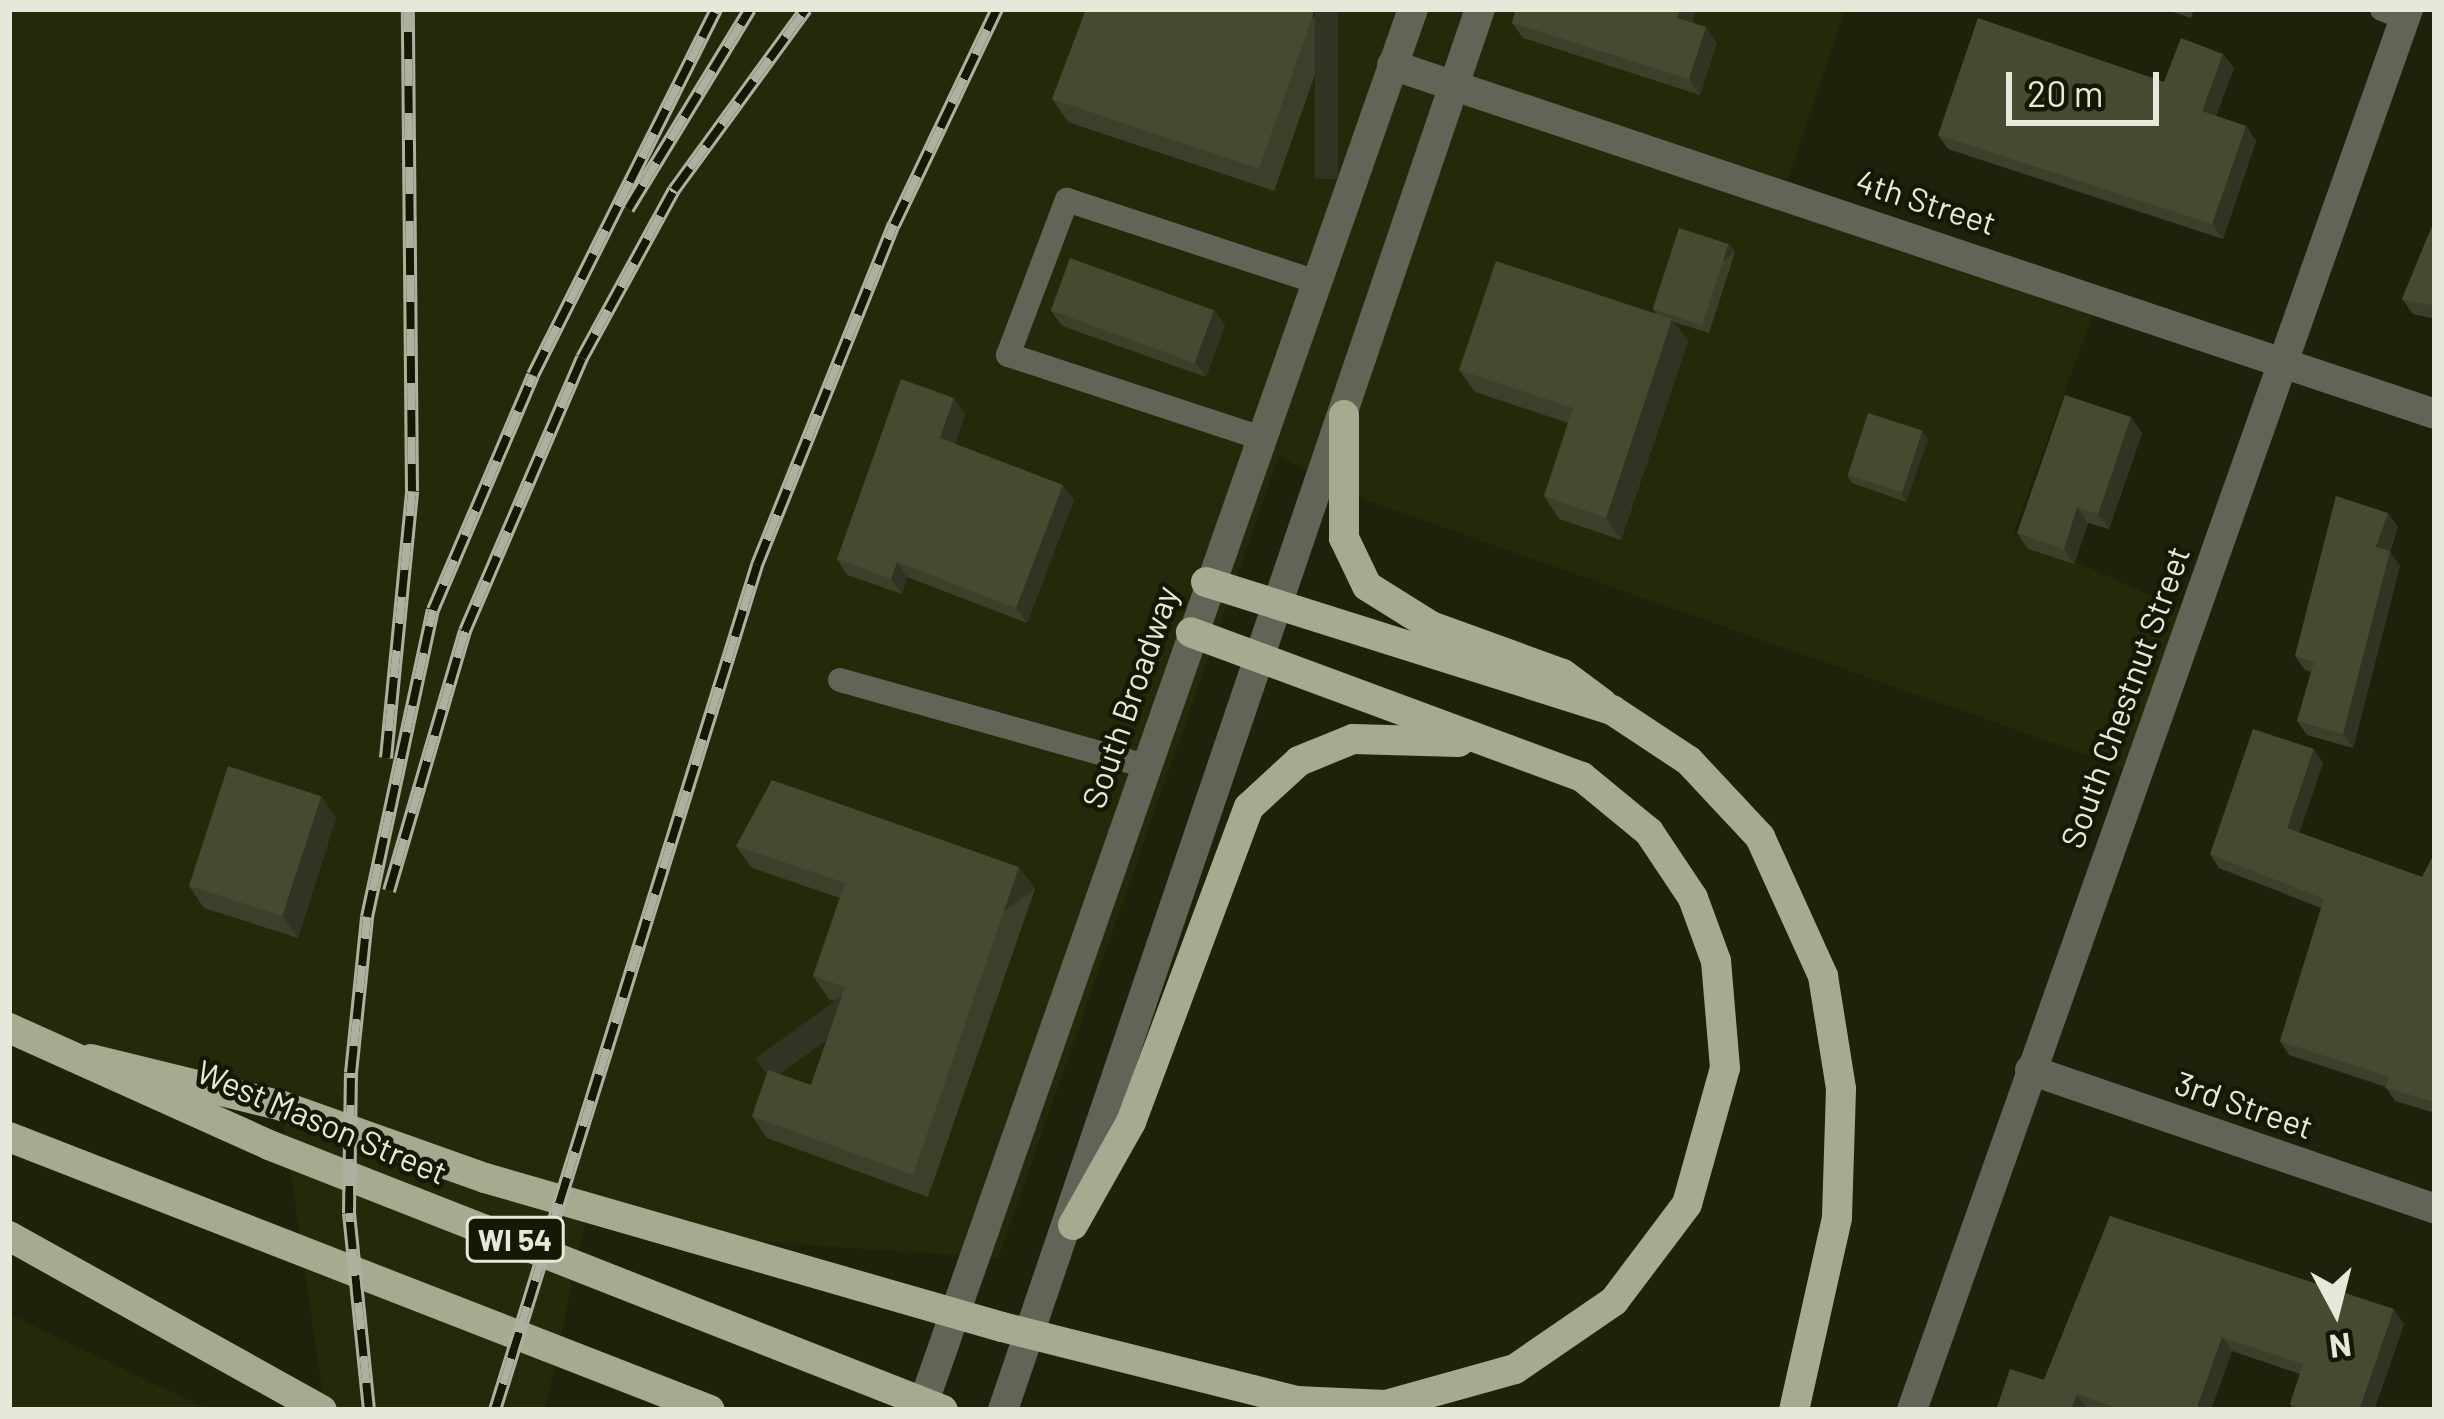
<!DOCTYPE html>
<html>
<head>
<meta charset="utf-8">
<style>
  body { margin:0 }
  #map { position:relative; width:2444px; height:1419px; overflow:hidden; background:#1e220a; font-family:Barlow,sans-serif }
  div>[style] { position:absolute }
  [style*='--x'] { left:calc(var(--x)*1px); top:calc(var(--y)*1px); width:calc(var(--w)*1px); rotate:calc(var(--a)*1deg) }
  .built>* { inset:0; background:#252909 }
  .service>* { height:24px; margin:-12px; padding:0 12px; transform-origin:12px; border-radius:12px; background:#626458 }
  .minor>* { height:30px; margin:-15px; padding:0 15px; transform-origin:15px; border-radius:15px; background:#626458 }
  .tertiary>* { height:30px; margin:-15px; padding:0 15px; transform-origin:15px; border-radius:15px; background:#626458 }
  .primary>* { height:30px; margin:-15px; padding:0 15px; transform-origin:15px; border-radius:15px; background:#a5ab90 }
  .rail>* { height:14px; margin-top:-7px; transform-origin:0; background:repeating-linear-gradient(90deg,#151802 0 27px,#aeb19f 0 54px); box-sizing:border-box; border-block:3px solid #aeb19f }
  .wall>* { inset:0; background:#3c402a }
  .shaded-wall>* { inset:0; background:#313422; transform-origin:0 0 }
  .building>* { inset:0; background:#464a31; transform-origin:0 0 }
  span { translate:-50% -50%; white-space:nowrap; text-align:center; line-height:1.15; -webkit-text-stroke:9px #151802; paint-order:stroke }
  .shield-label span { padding:3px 9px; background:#151802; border:3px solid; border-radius:9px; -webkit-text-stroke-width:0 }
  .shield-label { font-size:30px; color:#e6e9da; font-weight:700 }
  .street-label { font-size:33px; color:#e6e9da }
  .frame { position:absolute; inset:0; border:12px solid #e6e9da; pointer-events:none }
  .north { position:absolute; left:2276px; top:1251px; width:120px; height:120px; -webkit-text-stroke:9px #151802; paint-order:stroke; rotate:173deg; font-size:33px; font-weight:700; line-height:48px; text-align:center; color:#e6e9da }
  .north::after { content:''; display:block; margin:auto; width:42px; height:54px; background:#e6e9da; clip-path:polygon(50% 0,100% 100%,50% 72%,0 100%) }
  .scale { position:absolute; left:2006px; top:72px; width:153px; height:54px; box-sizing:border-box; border:6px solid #e6e9da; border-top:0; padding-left:15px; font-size:36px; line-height:42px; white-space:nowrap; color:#e6e9da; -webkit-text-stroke:9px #151802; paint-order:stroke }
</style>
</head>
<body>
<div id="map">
  <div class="built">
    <div style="clip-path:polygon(9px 9px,1845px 9px,1783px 193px,2099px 297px,2013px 534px,2193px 614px,2135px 772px,1366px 500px,1279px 456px,998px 1258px,718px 1239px,589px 1204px,545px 1410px,325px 1410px,281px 1106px,9px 1028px)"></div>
    <div style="clip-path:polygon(9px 1314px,209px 1410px,9px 1410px)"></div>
  </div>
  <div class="service">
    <div style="--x:2382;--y:9;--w:25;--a:21"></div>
    <div style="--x:1258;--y:437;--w:263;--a:-161.8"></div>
    <div style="--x:1008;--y:355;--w:166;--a:-69.2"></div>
    <div style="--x:1067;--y:200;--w:260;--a:18.2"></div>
    <div style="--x:840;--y:680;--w:317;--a:15.7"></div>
  </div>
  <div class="minor">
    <div style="--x:1392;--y:65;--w:1100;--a:18.5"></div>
    <div style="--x:2030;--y:1070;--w:428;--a:18.9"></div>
    <div style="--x:1912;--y:1410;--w:1486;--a:-70.5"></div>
  </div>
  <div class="tertiary">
    <div style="--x:921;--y:1410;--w:1485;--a:-70.65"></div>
    <div style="--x:1003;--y:1410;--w:1480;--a:-71.2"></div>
  </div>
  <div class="primary">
    <div style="--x:1344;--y:415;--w:123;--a:90"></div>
    <div style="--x:1344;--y:538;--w:53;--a:64.4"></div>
    <div style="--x:1367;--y:586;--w:75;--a:32"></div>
    <div style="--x:1431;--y:626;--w:140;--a:20"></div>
    <div style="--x:1563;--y:674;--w:49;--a:36.6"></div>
    <div style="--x:1206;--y:582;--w:426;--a:17.5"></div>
    <div style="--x:1612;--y:710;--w:92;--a:33.5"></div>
    <div style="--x:1689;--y:761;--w:104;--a:46.9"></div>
    <div style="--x:1760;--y:837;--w:153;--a:65.6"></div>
    <div style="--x:1823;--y:976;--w:114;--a:80.9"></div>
    <div style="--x:1841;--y:1089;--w:129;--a:91.8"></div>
    <div style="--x:1837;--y:1218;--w:197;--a:102.6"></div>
    <div style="--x:9;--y:1028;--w:285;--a:24.2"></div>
    <div style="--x:269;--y:1145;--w:724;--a:21.46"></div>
    <div style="--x:91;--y:1059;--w:197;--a:13.8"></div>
    <div style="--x:282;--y:1106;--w:215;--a:19.5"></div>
    <div style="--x:485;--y:1178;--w:538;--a:16.08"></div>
    <div style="--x:1002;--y:1327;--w:303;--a:14.1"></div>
    <div style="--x:1296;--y:1401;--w:90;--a:2.5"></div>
    <div style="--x:1386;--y:1405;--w:134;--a:-15.6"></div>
    <div style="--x:1515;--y:1369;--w:120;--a:-34.5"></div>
    <div style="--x:1614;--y:1301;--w:121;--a:-53"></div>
    <div style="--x:1687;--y:1204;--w:141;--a:-74.4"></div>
    <div style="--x:1725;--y:1068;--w:107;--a:-94.8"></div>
    <div style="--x:1716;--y:961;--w:67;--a:-110.1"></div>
    <div style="--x:1693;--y:898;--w:79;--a:-123.7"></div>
    <div style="--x:1649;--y:832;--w:87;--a:-140.6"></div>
    <div style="--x:1582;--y:777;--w:417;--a:-159.7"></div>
    <div style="--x:9;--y:1137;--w:752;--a:21.28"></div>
    <div style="--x:1073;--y:1225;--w:118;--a:-60.6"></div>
    <div style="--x:1131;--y:1122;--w:336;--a:-69.5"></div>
    <div style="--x:1249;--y:807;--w:68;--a:-42.6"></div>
    <div style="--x:1299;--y:761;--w:58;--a:-22.2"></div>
    <div style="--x:1353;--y:739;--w:106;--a:1.6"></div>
    <div style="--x:9;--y:1236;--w:358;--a:29.1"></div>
  </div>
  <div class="rail">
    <div style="--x:628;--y:209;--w:234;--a:-58.6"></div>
    <div style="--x:386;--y:758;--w:268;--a:-84.4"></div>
    <div style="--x:412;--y:491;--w:482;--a:-90.5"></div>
    <div style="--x:389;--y:891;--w:271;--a:-73.7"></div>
    <div style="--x:465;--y:631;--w:297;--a:-66.8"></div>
    <div style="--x:582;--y:358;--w:192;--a:-61.3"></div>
    <div style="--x:674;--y:190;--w:224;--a:-53.9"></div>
    <div style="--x:369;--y:1410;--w:198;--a:-95.8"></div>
    <div style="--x:349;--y:1213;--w:140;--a:-89.2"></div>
    <div style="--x:351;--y:1073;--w:157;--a:-84.1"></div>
    <div style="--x:367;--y:917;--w:314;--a:-77.9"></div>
    <div style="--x:433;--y:610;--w:255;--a:-66.9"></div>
    <div style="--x:533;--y:375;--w:409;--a:-63.4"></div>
    <div style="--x:495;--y:1410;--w:885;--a:-72.77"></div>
    <div style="--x:757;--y:565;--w:367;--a:-68.1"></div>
    <div style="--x:894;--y:225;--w:239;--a:-64.5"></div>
  </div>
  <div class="wall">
    <div style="clip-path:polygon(1338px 9px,1274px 191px,1068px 122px,1052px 99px)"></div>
    <div style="clip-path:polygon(1516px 9px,1696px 9px,1692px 22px,1717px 43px,1700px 95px,1523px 38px,1512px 23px)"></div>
    <div style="clip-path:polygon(2164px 9px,2194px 9px,2191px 18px)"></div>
    <div style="clip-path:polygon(2234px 68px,2216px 116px,2246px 126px,2256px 141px,2223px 239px,1948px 149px,1938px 135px,2164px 82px)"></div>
    <div style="clip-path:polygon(2435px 219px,2435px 319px,2413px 314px,2402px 299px)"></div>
    <div style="clip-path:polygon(1729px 244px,1735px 252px,1709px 333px,1674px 322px,1688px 341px,1621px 540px,1559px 519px,1544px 496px,1568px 423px,1475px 392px,1459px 370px,1656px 314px,1653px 309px)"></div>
    <div style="clip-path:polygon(1214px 310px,1225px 325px,1206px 377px,1062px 326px,1051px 311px)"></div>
    <div style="clip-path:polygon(965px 414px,955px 444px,1074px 500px,1027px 623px,907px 577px,902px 594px,847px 575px,837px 559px)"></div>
    <div style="clip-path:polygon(1922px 431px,1928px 439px,1906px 502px,1852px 483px,1847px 475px)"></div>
    <div style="clip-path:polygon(2142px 433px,2109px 529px,2088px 523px,2074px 564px,2028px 549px,2017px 533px)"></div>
    <div style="clip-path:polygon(2398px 527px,2390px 552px,2400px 566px,2353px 748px,2307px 735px,2297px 721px,2311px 672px,2305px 670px,2295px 656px)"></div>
    <div style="clip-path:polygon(2323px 763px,2299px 833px,2422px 877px,2435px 852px,2435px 1113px,2395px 1101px,2386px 1087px,2289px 1055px,2280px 1041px,2321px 908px,2219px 868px,2210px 854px)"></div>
    <div style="clip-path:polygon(321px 796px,336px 818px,298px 938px,204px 908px,189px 886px)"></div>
    <div style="clip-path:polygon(736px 846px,1019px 867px,1035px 889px,928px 1197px,767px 1138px,752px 1116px,811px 1085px,840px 1002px,829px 999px,813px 976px,840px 898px,752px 868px)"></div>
    <div style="clip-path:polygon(2110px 1216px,2404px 1324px,2374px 1410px,2294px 1410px,2290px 1404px,2300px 1374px,2232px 1351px,2211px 1410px,1996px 1410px,2044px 1380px)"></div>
  </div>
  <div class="shaded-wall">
    <div style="left:1315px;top:9px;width:23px;height:170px"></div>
    <div style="clip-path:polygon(1680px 9px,1696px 9px,1688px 33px,1677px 18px)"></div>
    <div style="clip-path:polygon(1706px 27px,1717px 43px,1700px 95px,1689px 79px)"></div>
    <div style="clip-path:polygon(2223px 54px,2234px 68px,2212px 125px,2202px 111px)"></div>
    <div style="clip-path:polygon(2246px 126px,2256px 141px,2223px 239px,2212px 224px)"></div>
    <div style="left:1729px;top:244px;width:10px;height:85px;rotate:53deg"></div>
    <div style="clip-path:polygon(1214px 310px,1225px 325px,1206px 377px,1195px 362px)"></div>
    <div style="clip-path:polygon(1672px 319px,1688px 341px,1621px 540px,1606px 518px)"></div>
    <div style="clip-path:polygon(954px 398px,965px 414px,951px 454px,940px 438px)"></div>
    <div style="clip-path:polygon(2131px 417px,2142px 433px,2109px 529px,2098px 514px)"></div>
    <div style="clip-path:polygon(1922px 431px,1928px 439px,1906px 502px,1901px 494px)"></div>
    <div style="clip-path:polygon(1063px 485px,1074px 500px,1027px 623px,1016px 608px)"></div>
    <div style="clip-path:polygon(2077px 507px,2088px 523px,2074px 564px,2064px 549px)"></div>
    <div style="clip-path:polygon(2388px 513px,2398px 527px,2390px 552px,2400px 566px,2353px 748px,2343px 734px,2376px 547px)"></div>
    <div style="clip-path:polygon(897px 562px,907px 577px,902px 594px,891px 579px)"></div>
    <div style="clip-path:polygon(2314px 749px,2323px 763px,2296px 842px,2287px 828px)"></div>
    <div style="clip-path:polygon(321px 796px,336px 818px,298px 938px,282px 916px)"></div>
    <div style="left:1019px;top:867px;width:27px;height:326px;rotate:54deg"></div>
    <div style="clip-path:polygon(2394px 1309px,2404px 1324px,2374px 1410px,2359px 1410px)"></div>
    <div style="clip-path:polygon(2222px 1337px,2232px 1351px,2211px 1410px,2196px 1410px)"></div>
    <div style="clip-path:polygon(2077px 1394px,2087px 1409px,2086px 1410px,2071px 1410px)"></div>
  </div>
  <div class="building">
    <div style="clip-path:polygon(1086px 9px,1315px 9px,1259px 169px,1052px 99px)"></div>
    <div style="clip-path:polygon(1516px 9px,1680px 9px,1677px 18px,1706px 27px,1689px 79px,1512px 23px)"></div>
    <div style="clip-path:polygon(1978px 18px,2164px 82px,2181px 38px,2223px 54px,2202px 111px,2246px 126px,2212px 224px,1938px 135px)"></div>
    <div style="clip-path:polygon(2435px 219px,2435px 306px,2402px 299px)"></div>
    <div style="left:1679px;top:228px;width:52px;height:85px;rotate:18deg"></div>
    <div style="left:1070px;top:258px;width:153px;height:56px;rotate:20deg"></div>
    <div style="clip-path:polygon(1496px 261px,1672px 319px,1606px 518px,1544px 496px,1573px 408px,1459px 370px)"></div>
    <div style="clip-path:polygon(901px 379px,954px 398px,940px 438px,1063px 485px,1016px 608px,897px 562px,891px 579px,837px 559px)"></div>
    <div style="clip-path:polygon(2065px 395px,2131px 417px,2098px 514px,2077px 507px,2064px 549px,2017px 533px)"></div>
    <div style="left:1868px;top:413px;width:57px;height:65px;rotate:18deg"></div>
    <div style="clip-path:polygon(2336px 496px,2388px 513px,2376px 547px,2390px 551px,2343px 734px,2297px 721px,2314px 662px,2295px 656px)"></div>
    <div style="clip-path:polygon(2253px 729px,2314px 749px,2287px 828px,2422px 877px,2435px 852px,2435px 1102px,2385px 1088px,2389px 1077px,2280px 1041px,2324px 899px,2210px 854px)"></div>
    <div style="left:228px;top:766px;width:98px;height:126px;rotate:18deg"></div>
    <div style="clip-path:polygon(772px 780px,1019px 867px,913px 1175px,752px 1116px,768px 1070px,811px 1085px,845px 987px,813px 976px,845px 883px,736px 846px)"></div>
    <div style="clip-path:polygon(2110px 1216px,2394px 1309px,2359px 1410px,2308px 1410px,2290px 1404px,2303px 1364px,2222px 1337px,2196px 1410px,2123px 1410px,2077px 1394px,2071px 1410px,1996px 1410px,2010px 1369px,2044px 1380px)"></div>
  </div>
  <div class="shield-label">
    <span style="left:515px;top:1239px">WI 54</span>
  </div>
  <div class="street-label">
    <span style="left:1926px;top:202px;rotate:18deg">4th Street</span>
    <span style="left:1130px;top:697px;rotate:-71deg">South Broadway</span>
    <span style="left:2125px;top:697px;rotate:-70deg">South Chestnut Street</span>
    <span style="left:2244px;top:1105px;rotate:19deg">3rd Street</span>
    <span style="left:322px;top:1122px;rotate:23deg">West Mason Street</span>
  </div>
  <div class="frame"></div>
  <div class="north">N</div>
  <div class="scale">20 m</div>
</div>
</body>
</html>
